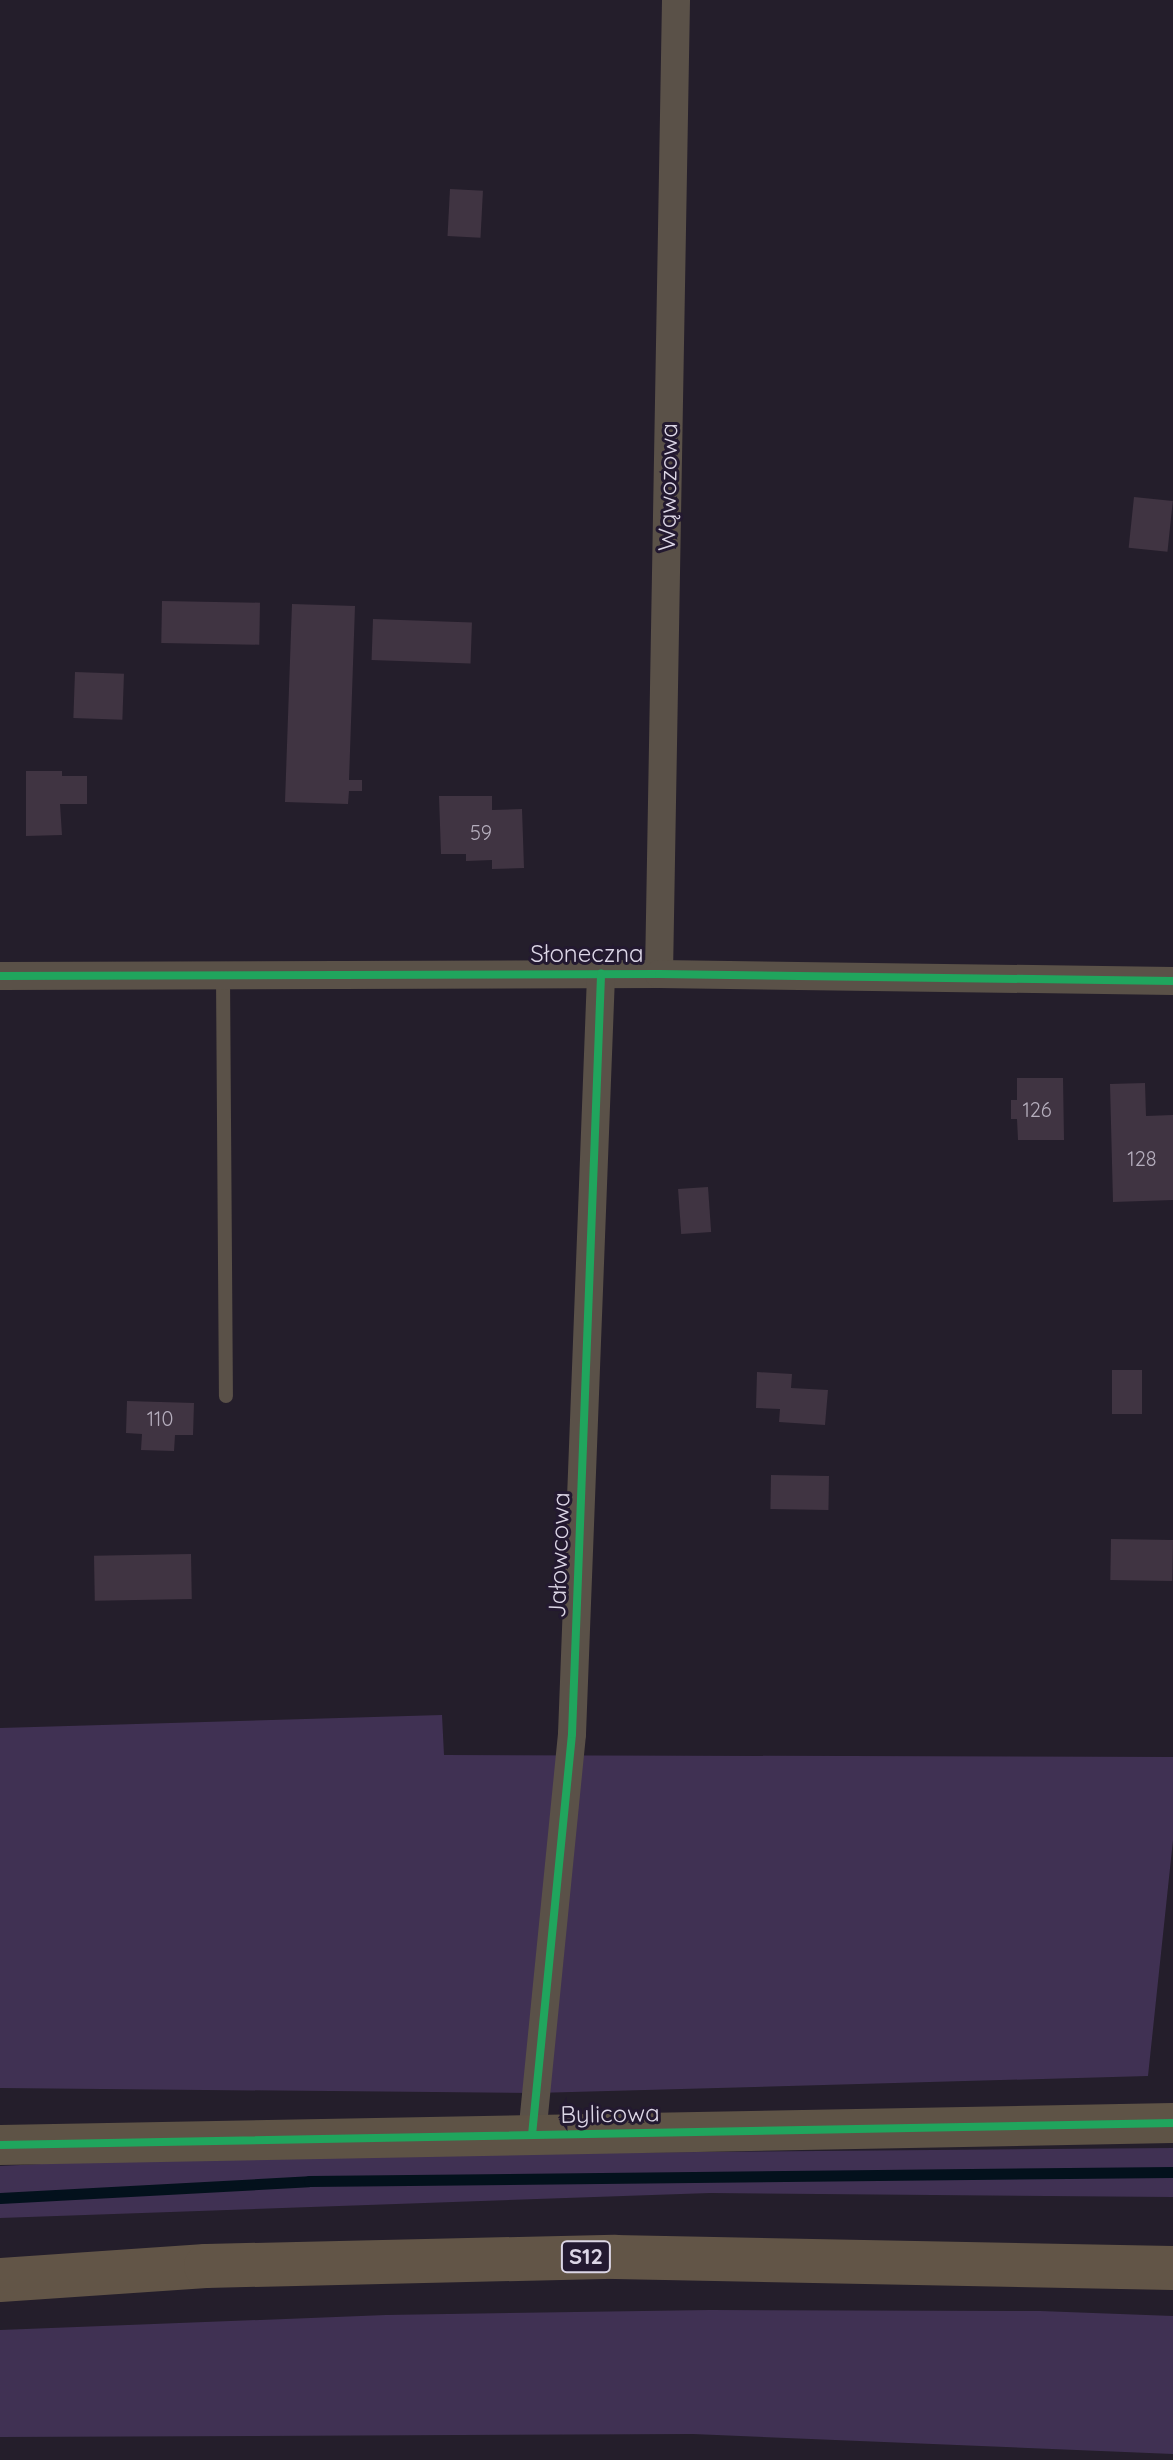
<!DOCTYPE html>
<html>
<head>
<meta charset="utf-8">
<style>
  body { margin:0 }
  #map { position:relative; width:1173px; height:2460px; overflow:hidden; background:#241e2b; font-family:Quicksand,sans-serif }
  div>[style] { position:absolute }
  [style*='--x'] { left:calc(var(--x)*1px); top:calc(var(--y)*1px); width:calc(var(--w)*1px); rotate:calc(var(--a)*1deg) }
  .green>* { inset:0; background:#403153 }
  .stream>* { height:11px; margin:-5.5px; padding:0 5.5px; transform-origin:5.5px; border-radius:5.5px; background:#03111c }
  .building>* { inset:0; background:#403442; transform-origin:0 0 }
  .lane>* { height:14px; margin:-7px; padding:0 7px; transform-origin:7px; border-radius:7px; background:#5a5148 }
  .street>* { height:28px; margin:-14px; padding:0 14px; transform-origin:14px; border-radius:14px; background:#5a5148 }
  .secondary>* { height:40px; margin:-20px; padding:0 20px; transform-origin:20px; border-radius:20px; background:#5e5346 }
  .highway>* { height:44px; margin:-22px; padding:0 22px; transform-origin:22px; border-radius:22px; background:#625547 }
  .cycleway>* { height:8px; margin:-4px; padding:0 4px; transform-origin:4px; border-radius:4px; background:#20a55d }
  span { translate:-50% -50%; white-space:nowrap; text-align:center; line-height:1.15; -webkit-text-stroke:6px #231930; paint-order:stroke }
  .number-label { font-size:20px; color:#b5aebd }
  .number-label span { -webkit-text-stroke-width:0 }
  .shield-label span { padding:2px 6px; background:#231930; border:2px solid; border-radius:6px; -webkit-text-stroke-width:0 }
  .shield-label { font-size:22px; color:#dcd6e6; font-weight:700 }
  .street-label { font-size:24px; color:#dcd6e6 }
</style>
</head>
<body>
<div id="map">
  <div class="green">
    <div style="clip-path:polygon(442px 1715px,444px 1755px,1173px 1757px,1173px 1840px,1148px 2076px,535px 2093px,0 2088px,0 1728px)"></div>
    <div style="clip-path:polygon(1173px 2148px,1173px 2197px,710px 2193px,0 2218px,0 2166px,207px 2156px)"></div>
    <div style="clip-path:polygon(710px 2310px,1040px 2311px,1173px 2316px,1173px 2454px,693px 2434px,0 2437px,0 2330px,386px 2315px)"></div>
  </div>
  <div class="stream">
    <div style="--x:0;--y:2198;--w:309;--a:-3.1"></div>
    <div style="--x:309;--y:2181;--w:864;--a:-0.6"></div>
  </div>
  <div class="building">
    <div style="left:450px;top:189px;width:33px;height:47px;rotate:3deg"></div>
    <div style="left:1134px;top:497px;width:39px;height:51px;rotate:6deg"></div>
    <div style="left:162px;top:601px;width:98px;height:42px;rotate:1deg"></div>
    <div style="clip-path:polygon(292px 604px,355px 606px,349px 780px,362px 780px,362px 791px,349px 791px,348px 804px,285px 802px)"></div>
    <div style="left:373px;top:619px;width:99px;height:41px;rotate:2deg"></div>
    <div style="left:75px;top:672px;width:49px;height:46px;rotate:2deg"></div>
    <div style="clip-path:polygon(26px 771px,62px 771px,62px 776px,87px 776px,87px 804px,60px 804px,62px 835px,26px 836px)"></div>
    <div style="clip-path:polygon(439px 796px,492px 796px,492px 810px,522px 809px,524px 868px,492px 869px,492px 860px,466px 861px,466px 854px,441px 854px)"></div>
    <div style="clip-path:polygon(1017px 1078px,1063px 1078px,1064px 1140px,1018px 1140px,1017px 1119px,1011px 1119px,1011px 1100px,1017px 1100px)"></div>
    <div style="clip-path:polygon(1145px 1083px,1146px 1116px,1173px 1115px,1173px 1200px,1113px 1202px,1110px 1084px)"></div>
    <div style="left:708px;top:1187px;width:45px;height:30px;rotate:86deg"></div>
    <div style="left:1112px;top:1370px;width:30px;height:44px"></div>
    <div style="clip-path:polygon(757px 1372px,792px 1374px,791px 1388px,828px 1390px,825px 1425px,779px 1422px,780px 1409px,756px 1408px)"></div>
    <div style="clip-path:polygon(127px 1401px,194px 1403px,193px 1435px,175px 1435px,174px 1451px,141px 1450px,142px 1434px,126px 1433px)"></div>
    <div style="left:771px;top:1475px;width:58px;height:34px;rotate:1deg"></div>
    <div style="left:1111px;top:1539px;width:62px;height:41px;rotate:1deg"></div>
    <div style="left:191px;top:1554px;width:45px;height:97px;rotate:89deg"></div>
  </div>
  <div class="lane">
    <div style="--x:223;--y:976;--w:420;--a:89.6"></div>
  </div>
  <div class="street">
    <div style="--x:659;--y:974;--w:974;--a:-89"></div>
    <div style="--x:0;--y:976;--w:659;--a:-0.17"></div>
    <div style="--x:659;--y:974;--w:514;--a:0.78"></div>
    <div style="--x:532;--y:2135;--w:403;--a:-84.3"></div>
    <div style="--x:572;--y:1734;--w:761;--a:-87.81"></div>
  </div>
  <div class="secondary">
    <div style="--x:0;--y:2145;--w:1173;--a:-1.07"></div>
  </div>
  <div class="highway">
    <div style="--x:0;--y:2280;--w:206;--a:-3.9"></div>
    <div style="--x:206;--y:2266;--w:409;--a:-1.3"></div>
    <div style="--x:615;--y:2257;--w:558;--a:1.13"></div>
  </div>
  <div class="cycleway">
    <div style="--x:0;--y:976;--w:659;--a:-0.17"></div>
    <div style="--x:659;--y:974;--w:514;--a:0.78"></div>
    <div style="--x:532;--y:2135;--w:403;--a:-84.3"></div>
    <div style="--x:572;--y:1734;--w:761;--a:-87.81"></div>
    <div style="--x:0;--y:2145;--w:1173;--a:-1.07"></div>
  </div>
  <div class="number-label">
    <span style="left:481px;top:832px">59</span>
    <span style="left:1037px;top:1109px">126</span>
    <span style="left:1142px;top:1158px">128</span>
    <span style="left:160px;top:1418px">110</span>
  </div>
  <div class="shield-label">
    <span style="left:586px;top:2257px">S12</span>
  </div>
  <div class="street-label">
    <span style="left:668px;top:487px;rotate:-89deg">Wąwozowa</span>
    <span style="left:587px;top:954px">Słoneczna</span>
    <span style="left:559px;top:1555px;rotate:-88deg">Jałowcowa</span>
    <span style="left:610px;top:2114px;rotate:-1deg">Bylicowa</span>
  </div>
</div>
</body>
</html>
